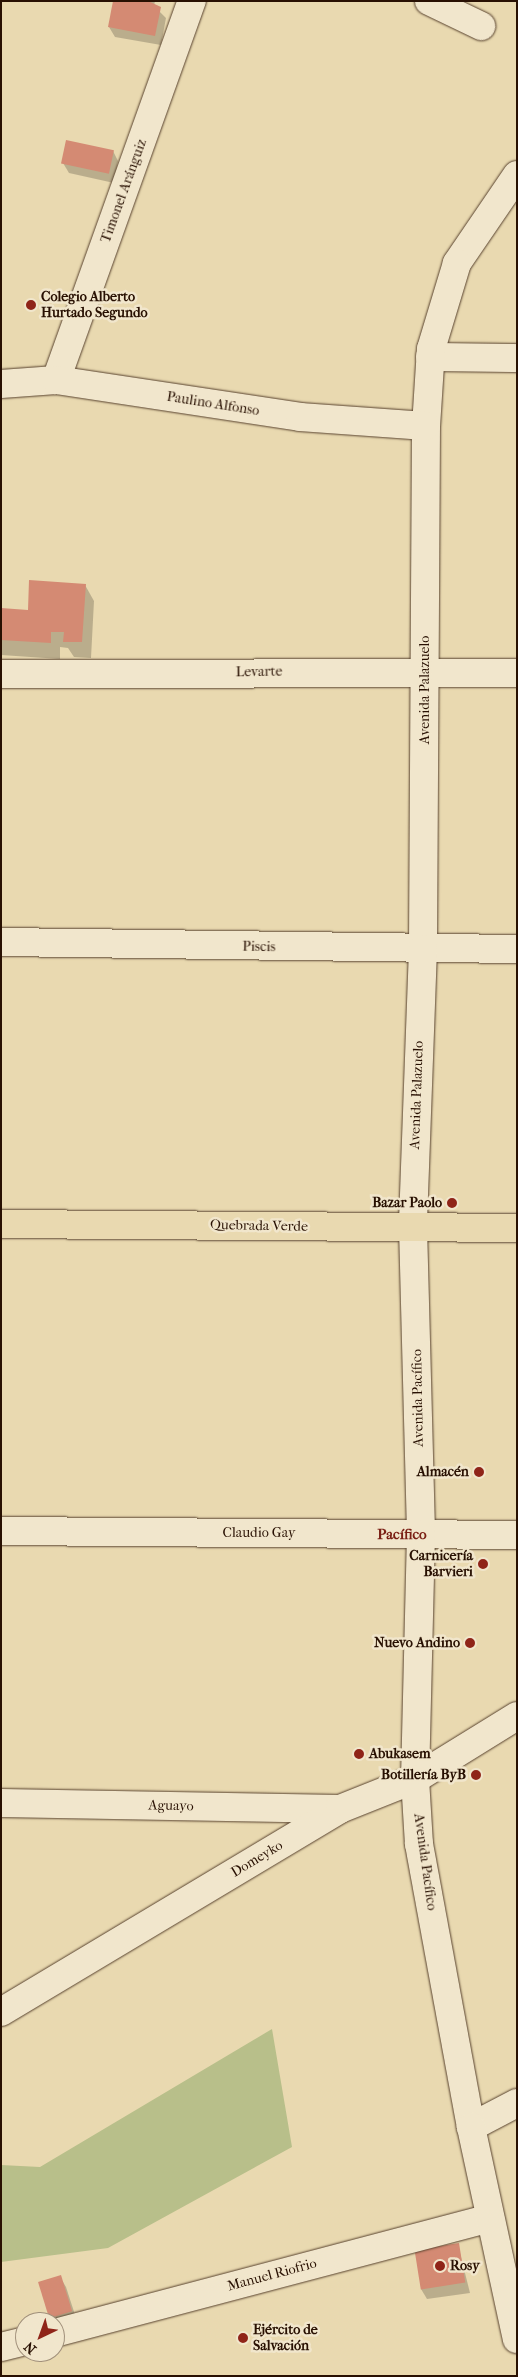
<!DOCTYPE html>
<html>
<head>
<meta charset="utf-8">
<style>
  body { margin:0 }
  #map { position:relative; width:518px; height:2377px; overflow:hidden; background:#e9d9b0; font-family:"IM FELL French Canon",serif }
  div>[style] { position:absolute }
  [style*='--x'] { left:calc(var(--x)*1px); top:calc(var(--y)*1px); width:calc(var(--w)*1px); rotate:calc(var(--a)*1deg) }
  .green>* { inset:0; background:#b8bf8a }
  .shadow>* { inset:0; background:#0003 }
  .building>* { inset:0; background:#d48a73; transform-origin:0 0 }
  .roads { filter:drop-shadow(0 0 1px #58422e) drop-shadow(0 0 1px #58422e) }
  .street>* { height:28px; margin:-14px; padding:0 14px; transform-origin:14px; border-radius:14px; background:#f1e6cc }
  .secondary>* { height:28px; margin:-14px; padding:0 14px; transform-origin:14px; border-radius:14px; background:#f1e6cc }
  .primary>* { height:28px; margin:-14px; padding:0 14px; transform-origin:14px; border-radius:14px; background:#e9d9b0 }
  .dots>* { width:14px; height:14px; translate:-50% -50%; box-sizing:border-box; border:2px solid #f1e6cc; border-radius:50% }
  span { translate:-50% -50%; white-space:nowrap; text-align:center; line-height:1.15; -webkit-text-stroke:5px #f1e6cc; paint-order:stroke }
  .street-label { font-size:14px; color:#281002 }
  .poi-label { font-size:14px; color:#281002; font-weight:700 }
  .left { translate:0 -50%; text-align:left }
  .right { translate:-100% -50%; text-align:right }
  .neighbourhood-label { font-size:15px; color:#7a1f14; font-weight:700 }
  .frame { position:absolute; inset:0; border:2px solid #281002; pointer-events:none }
  .north { position:absolute; left:15px; top:2312px; width:50px; height:50px; box-sizing:border-box; background:#f1e6cc; border:1px solid #a1907b; border-radius:50%; rotate:222deg; font-size:14px; font-weight:700; line-height:20px; text-align:center; color:#281002 }
  .north::after { content:''; display:block; margin:auto; width:18px; height:22px; background:#8f2418; clip-path:polygon(50% 0,100% 100%,50% 72%,0 100%) }
</style>
</head>
<body>
<div id="map">
  <div class="green">
    <div style="clip-path:polygon(272px 2029px,292px 2147px,108px 2248px,1px 2262px,1px 2165px,40px 2167px)"></div>
  </div>
  <div class="shadow">
    <div style="clip-path:polygon(114px 1px,155px 1px,154px 6px,166px 18px,161px 45px,115px 37px,109px 27px)"></div>
    <div style="clip-path:polygon(113px 151px,118px 161px,114px 183px,69px 173px,63px 163px)"></div>
    <div style="clip-path:polygon(85px 585px,94px 601px,91px 658px,74px 657px,68px 648px,60px 647px,60px 659px,1px 655px,1px 609px,29px 611px)"></div>
    <div style="clip-path:polygon(458px 2245px,470px 2293px,427px 2299px,421px 2289px)"></div>
    <div style="clip-path:polygon(60px 2277px,66px 2287px,77px 2321px,54px 2322px,52px 2317px)"></div>
  </div>
  <div class="building">
    <div style="clip-path:polygon(113px 1px,148px 1px,161px 7px,155px 36px,108px 27px)"></div>
    <div style="left:66px;top:140px;width:49px;height:24px;rotate:12deg"></div>
    <div style="clip-path:polygon(29px 580px,86px 584px,82px 642px,63px 642px,64px 632px,51px 632px,51px 643px,1px 640px,1px 608px,28px 610px)"></div>
    <div style="left:459px;top:2243px;width:40px;height:45px;rotate:81deg"></div>
    <div style="left:61px;top:2275px;width:38px;height:24px;rotate:73deg"></div>
  </div>
  <div class="roads">
    <div class="street">
      <div style="--x:429;--y:1;--w:58;--a:25.7"></div>
      <div style="--x:430;--y:357;--w:87;--a:0.7"></div>
      <div style="--x:56;--y:380;--w:403;--a:-70.3"></div>
      <div style="--x:1;--y:942;--w:516;--a:0.78"></div>
      <div style="--x:1;--y:1531;--w:516;--a:0.44"></div>
      <div style="--x:1;--y:1803;--w:339;--a:1"></div>
      <div style="--x:1;--y:2012;--w:395;--a:-30.9"></div>
      <div style="--x:340;--y:1809;--w:81;--a:-21.8"></div>
      <div style="--x:415;--y:1779;--w:120;--a:-31.7"></div>
      <div style="--x:471;--y:2127;--w:52;--a:-27.6"></div>
      <div style="--x:55;--y:2333;--w:450;--a:-14.8"></div>
      <div style="--x:1;--y:2347;--w:25;--a:-14"></div>
    </div>
    <div class="secondary">
      <div style="--x:517;--y:175;--w:107;--a:124.3"></div>
      <div style="--x:457;--y:263;--w:90;--a:106.8"></div>
      <div style="--x:431;--y:349;--w:77;--a:93.7"></div>
      <div style="--x:426;--y:426;--w:523;--a:90.33"></div>
      <div style="--x:423;--y:949;--w:278;--a:92.1"></div>
      <div style="--x:413;--y:1227;--w:307;--a:88.5"></div>
      <div style="--x:421;--y:1534;--w:245;--a:91.4"></div>
      <div style="--x:415;--y:1779;--w:65;--a:86.5"></div>
      <div style="--x:419;--y:1844;--w:288;--a:79.6"></div>
      <div style="--x:471;--y:2127;--w:217;--a:77.8"></div>
      <div style="--x:1;--y:384;--w:55;--a:-4.2"></div>
      <div style="--x:56;--y:380;--w:247;--a:8.6"></div>
      <div style="--x:300;--y:417;--w:126;--a:4.1"></div>
      <div style="--x:1;--y:674;--w:516;--a:-0.11"></div>
    </div>
    <div class="primary">
      <div style="--x:1;--y:1224;--w:516;--a:0.44"></div>
    </div>
  </div>
  <div class="dots">
    <div style="left:31px;top:305px;background:#8f2418"></div>
    <div style="left:452px;top:1203px;background:#8f2418"></div>
    <div style="left:479px;top:1472px;background:#8f2418"></div>
    <div style="left:483px;top:1564px;background:#8f2418"></div>
    <div style="left:470px;top:1643px;background:#8f2418"></div>
    <div style="left:359px;top:1754px;background:#8f2418"></div>
    <div style="left:476px;top:1775px;background:#8f2418"></div>
    <div style="left:440px;top:2266px;background:#8f2418"></div>
    <div style="left:243px;top:2338px;background:#8f2418"></div>
  </div>
  <div class="street-label">
    <span style="left:124px;top:191px;rotate:-70deg">Timonel Aránguiz</span>
    <span style="left:213px;top:404px;rotate:9deg">Paulino Alfonso</span>
    <span style="left:259px;top:672px;rotate:-1deg">Levarte</span>
    <span style="left:425px;top:690px;rotate:-90deg">Avenida Palazuelo</span>
    <span style="left:259px;top:947px;rotate:1deg">Piscis</span>
    <span style="left:417px;top:1095px;rotate:-88deg">Avenida Palazuelo</span>
    <span style="left:259px;top:1226px;rotate:1deg">Quebrada Verde</span>
    <span style="left:418px;top:1398px;rotate:-91deg">Avenida Pacífico</span>
    <span style="left:259px;top:1533px">Claudio Gay</span>
    <span style="left:171px;top:1806px;rotate:1deg">Aguayo</span>
    <span style="left:257px;top:1859px;rotate:-31deg">Domeyko</span>
    <span style="left:425px;top:1862px;rotate:82deg">Avenida Pacífico</span>
    <span style="left:272px;top:2275px;rotate:-15deg">Manuel Riofrio</span>
  </div>
  <div class="poi-label">
    <span class="left" style="left:41px;top:305px">Colegio Alberto<br>Hurtado Segundo</span>
    <span class="right" style="left:442px;top:1203px">Bazar Paolo</span>
    <span class="right" style="left:469px;top:1472px">Almacén</span>
    <span class="right" style="left:473px;top:1564px">Carnicería<br>Barvieri</span>
    <span class="right" style="left:460px;top:1643px">Nuevo Andino</span>
    <span class="left" style="left:369px;top:1754px">Abukasem</span>
    <span class="right" style="left:466px;top:1775px">Botillería ByB</span>
    <span class="left" style="left:450px;top:2266px">Rosy</span>
    <span class="left" style="left:253px;top:2338px">Ejército de<br>Salvación</span>
  </div>
  <div class="neighbourhood-label">
    <span style="left:402px;top:1535px">Pacífico</span>
  </div>
  <div class="frame"></div>
  <div class="north">N</div>
</div>
</body>
</html>
